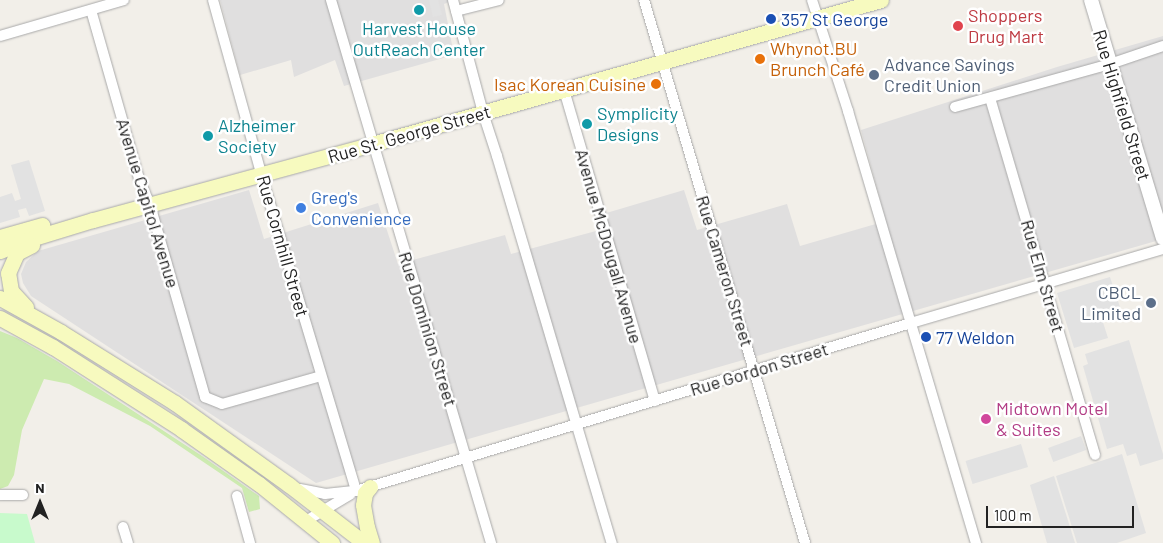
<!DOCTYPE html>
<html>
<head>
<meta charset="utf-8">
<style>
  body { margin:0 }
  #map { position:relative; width:1163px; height:543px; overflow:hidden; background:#f2efe9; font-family:Barlow,sans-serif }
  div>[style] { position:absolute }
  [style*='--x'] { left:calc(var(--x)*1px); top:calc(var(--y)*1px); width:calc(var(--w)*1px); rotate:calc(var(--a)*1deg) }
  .residential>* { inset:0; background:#e0dfdf }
  .grass>* { inset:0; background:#cdebb0 }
  .park>* { inset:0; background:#c8facc }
  .parking>* { inset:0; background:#e2e2e2; transform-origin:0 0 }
  .roads { filter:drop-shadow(0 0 1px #a9a9a9) drop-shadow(0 0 1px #a9a9a9) }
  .minor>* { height:10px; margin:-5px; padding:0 5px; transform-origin:5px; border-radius:5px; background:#fff }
  .tertiary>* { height:14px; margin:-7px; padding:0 7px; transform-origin:7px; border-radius:7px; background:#fff }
  .secondary>* { height:15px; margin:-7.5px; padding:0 7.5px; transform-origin:7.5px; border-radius:7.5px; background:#f7fabf }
  .dots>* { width:14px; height:14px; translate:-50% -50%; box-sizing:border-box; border:2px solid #fff; border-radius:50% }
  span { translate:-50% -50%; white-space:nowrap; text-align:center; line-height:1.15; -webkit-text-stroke:5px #fff; paint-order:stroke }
  .health-label { font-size:18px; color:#be3a42 }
  .left { translate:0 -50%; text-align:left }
  .transit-label { font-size:18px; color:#164399 }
  .culture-label { font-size:18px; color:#0d838f }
  .food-label { font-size:18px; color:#c56008 }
  .right { translate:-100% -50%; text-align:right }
  .service-label { font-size:18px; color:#4e5e75 }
  .street-label { font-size:18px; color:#222 }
  .shop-label { font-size:18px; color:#366cbe }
  .hotel-label { font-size:18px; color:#b23c85 }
  .north { position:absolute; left:15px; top:478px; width:50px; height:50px; -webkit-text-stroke:4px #fff; paint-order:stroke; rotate:0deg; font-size:14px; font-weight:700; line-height:20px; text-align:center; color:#222 }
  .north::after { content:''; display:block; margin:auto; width:18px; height:22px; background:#222; clip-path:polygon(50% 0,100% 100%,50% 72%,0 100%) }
  .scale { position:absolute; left:986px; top:506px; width:148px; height:22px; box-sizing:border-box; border:2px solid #222; border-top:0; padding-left:6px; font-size:15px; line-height:18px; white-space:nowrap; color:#222; -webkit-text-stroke:4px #fff; paint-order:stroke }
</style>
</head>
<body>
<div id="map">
  <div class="residential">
    <div style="clip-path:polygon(220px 0,454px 0,444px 4px,454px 55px,344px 86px,335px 60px,294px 77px,291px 60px,240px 75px)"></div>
    <div style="clip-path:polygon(1163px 36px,1163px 239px,316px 483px,31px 296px,23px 283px,21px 274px,26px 262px,38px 251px,249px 190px,264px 239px,378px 203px,398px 264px,505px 235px,511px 254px,607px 228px,603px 214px,684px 190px,697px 230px,787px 204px,800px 246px,886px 221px,861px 130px,1057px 67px)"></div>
  </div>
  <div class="grass">
    <div style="clip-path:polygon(0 331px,17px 338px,57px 361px,202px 456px,259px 496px,260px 509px,249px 512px,242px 488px,150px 426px,69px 384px,44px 379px,22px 430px,14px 475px,8px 486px,0 489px)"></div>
  </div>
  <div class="park">
    <div style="clip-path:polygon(0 513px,27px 514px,35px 543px,0 543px)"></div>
  </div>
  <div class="parking">
    <div style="clip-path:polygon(429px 0,438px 0,442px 15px,433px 17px)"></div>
    <div style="clip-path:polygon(29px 160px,45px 211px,29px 216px,26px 208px,18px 210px,20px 217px,0 223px,0 197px,12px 193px,15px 201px,21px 199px,11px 165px)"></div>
    <div style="clip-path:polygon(1110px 277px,1120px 307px,1100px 313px,1108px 338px,1074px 348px,1057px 293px)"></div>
    <div style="clip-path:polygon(1129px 340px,1163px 454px,1163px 459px,1140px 466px,1136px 453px,1127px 456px,1123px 444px,1107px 449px,1083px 366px,1088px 364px,1085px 354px)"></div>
    <div style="left:1081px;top:436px;width:15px;height:35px;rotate:70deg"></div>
    <div style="left:1021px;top:444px;width:24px;height:58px;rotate:73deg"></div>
    <div style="clip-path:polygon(1122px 454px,1146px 533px,1117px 543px,1077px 543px,1056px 476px)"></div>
    <div style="clip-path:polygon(1054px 476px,1075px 543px,1047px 543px,1030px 485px)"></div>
  </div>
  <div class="roads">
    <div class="minor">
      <div style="--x:213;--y:0;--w:194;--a:74.5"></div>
      <div style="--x:265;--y:187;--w:317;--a:73.3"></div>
      <div style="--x:331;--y:0;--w:566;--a:73.58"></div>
      <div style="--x:453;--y:0;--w:117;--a:75.1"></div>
      <div style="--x:483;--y:113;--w:45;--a:72"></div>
      <div style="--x:497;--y:156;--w:404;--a:73.5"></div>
      <div style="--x:644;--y:0;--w:566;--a:73.48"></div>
      <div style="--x:812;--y:0;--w:117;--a:72"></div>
      <div style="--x:848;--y:111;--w:451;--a:73.5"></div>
      <div style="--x:91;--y:10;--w:175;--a:74.1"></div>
      <div style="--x:139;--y:178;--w:29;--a:68"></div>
      <div style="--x:150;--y:205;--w:200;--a:74"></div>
      <div style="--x:205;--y:397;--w:18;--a:22"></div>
      <div style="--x:222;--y:404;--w:103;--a:-15.8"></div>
      <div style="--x:456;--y:11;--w:44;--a:-14.3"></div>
      <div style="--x:0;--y:36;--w:129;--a:-16.2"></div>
      <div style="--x:564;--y:90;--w:324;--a:73.7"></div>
      <div style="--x:990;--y:98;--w:372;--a:73.6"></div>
      <div style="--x:955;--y:107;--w:161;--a:-15.5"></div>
      <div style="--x:1110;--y:64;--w:56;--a:-18.8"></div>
      <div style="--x:300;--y:489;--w:25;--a:11"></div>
      <div style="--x:325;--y:494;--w:31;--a:-6"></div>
      <div style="--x:356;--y:491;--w:580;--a:-16.84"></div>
      <div style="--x:911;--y:323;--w:263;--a:-16.4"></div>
      <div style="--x:0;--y:495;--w:23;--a:0"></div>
      <div style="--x:237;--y:496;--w:49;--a:74.5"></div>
      <div style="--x:306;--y:521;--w:52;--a:-31"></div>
      <div style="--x:123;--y:527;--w:17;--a:73"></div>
    </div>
    <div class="tertiary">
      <div style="--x:1091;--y:0;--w:249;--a:73.2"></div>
    </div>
    <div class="secondary">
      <div style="--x:0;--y:237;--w:44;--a:-15.9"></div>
      <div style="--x:0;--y:251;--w:29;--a:-22"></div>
      <div style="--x:27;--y:240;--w:69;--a:-16.9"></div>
      <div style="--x:93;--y:220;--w:289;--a:-15.2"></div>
      <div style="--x:372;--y:144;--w:529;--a:-15.8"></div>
      <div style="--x:0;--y:298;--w:70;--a:29.1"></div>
      <div style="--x:61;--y:332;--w:134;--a:31.9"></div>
      <div style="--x:175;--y:403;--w:140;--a:35.7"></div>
      <div style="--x:289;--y:485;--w:95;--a:37.7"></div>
      <div style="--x:26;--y:307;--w:22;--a:-133"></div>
      <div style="--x:11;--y:291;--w:18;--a:-99"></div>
      <div style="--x:8;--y:273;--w:22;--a:-66"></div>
      <div style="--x:17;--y:253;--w:17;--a:-28"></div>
      <div style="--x:0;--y:318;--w:60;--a:28.7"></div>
      <div style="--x:53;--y:347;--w:152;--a:32.6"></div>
      <div style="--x:181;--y:429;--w:95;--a:35.2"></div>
      <div style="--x:259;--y:484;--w:94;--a:38.9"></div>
      <div style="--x:370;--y:487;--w:8;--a:130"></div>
      <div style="--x:365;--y:493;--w:12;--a:99"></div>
      <div style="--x:363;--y:505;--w:22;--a:80"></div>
      <div style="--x:367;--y:527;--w:17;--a:73"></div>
    </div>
  </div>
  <div class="dots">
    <div style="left:419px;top:10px;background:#0f9aa8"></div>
    <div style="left:771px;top:19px;background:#1a4fb4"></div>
    <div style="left:958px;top:26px;background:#e0444e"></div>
    <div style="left:760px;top:59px;background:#e8710a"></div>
    <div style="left:874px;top:75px;background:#5c6f8a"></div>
    <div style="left:656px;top:84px;background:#e8710a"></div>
    <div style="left:587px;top:124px;background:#0f9aa8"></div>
    <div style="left:208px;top:136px;background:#0f9aa8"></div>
    <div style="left:301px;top:208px;background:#3f7fe0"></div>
    <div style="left:1151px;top:303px;background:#5c6f8a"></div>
    <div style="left:926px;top:337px;background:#1a4fb4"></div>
    <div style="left:986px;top:419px;background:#d1479c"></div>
  </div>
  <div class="health-label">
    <span class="left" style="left:968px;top:26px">Shoppers<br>Drug Mart</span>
  </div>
  <div class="transit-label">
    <span class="left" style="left:781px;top:19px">357 St George</span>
    <span class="left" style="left:936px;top:337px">77 Weldon</span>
  </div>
  <div class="culture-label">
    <span style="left:419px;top:39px">Harvest House<br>OutReach Center</span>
    <span class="left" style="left:597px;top:124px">Symplicity<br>Designs</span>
    <span class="left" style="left:218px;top:136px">Alzheimer<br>Society</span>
  </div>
  <div class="food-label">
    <span class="left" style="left:770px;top:59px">Whynot.BU<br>Brunch Café</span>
    <span class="right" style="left:646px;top:84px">Isac Korean Cuisine</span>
  </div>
  <div class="service-label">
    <span class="left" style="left:884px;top:75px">Advance Savings<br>Credit Union</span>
    <span class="right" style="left:1141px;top:303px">CBCL<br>Limited</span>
  </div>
  <div class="street-label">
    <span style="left:1122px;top:105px;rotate:73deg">Rue Highfield Street</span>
    <span style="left:409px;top:134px;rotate:-16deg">Rue St. George Street</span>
    <span style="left:148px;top:203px;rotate:73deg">Avenue Capitol Avenue</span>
    <span style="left:283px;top:246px;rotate:74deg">Rue Cornhill Street</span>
    <span style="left:609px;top:246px;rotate:74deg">Avenue McDougall Avenue</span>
    <span style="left:725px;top:271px;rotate:73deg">Rue Cameron Street</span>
    <span style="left:1043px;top:276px;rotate:74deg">Rue Elm Street</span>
    <span style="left:428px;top:329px;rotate:73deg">Rue Dominion Street</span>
    <span style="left:759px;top:369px;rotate:-17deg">Rue Gordon Street</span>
  </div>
  <div class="shop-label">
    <span class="left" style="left:311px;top:208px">Greg's<br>Convenience</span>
  </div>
  <div class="hotel-label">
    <span class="left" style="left:996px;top:419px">Midtown Motel<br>&amp; Suites</span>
  </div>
  <div class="north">N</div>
  <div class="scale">100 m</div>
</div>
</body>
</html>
